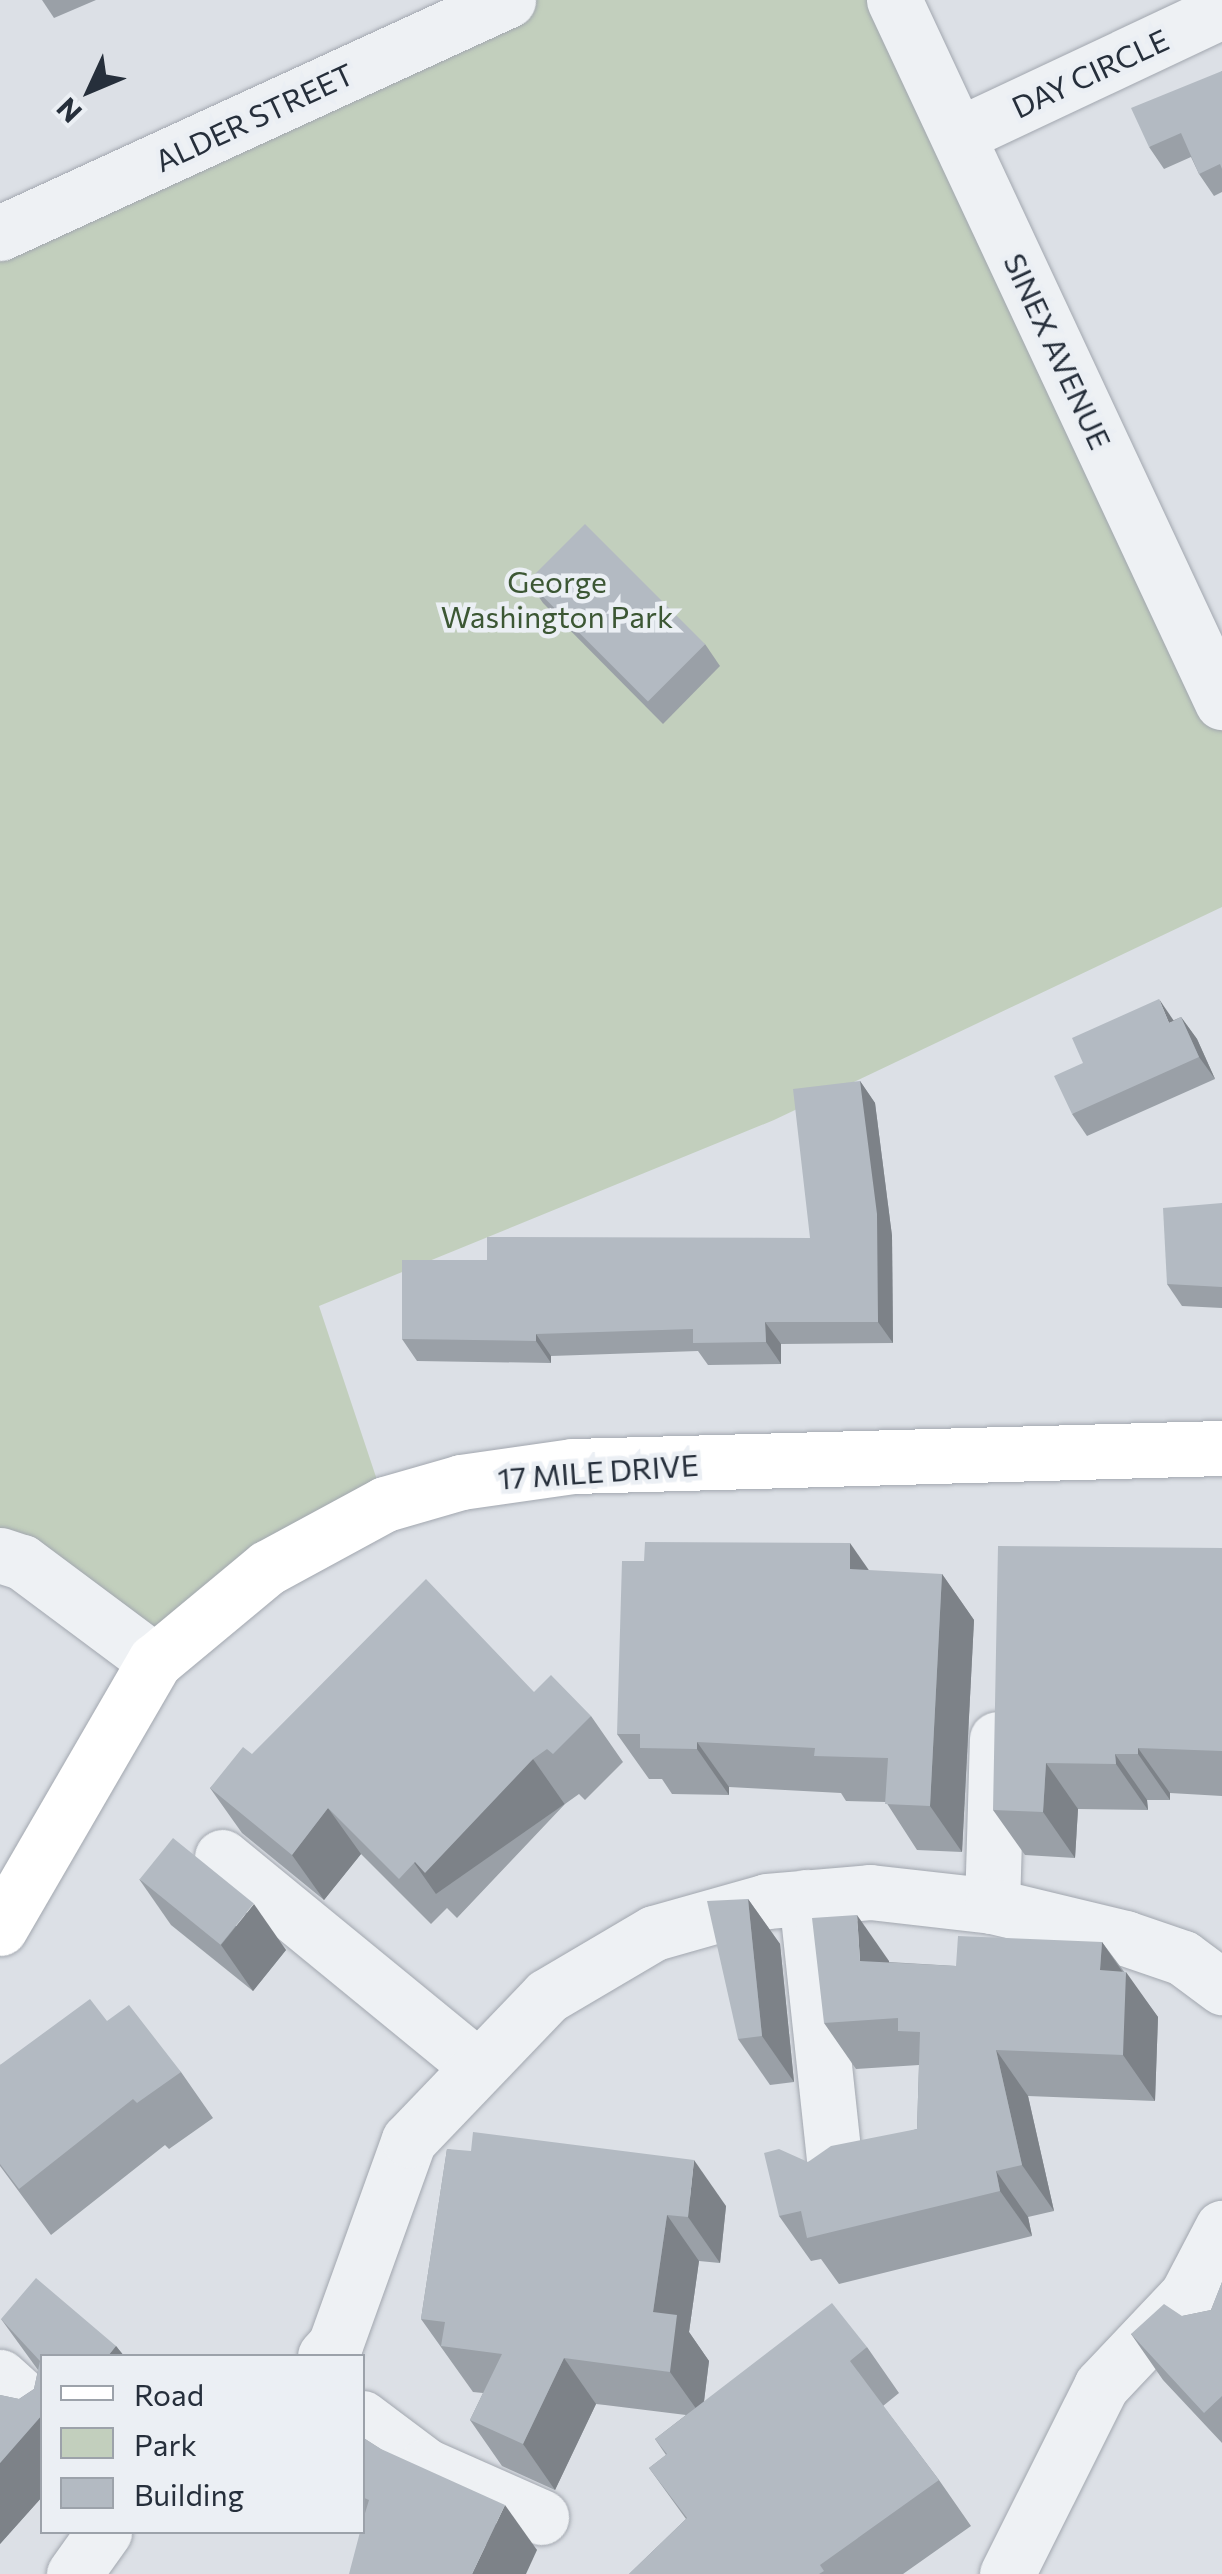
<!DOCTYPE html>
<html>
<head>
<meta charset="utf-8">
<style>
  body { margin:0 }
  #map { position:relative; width:1222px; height:2574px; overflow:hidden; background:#dce0e6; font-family:Commissioner,sans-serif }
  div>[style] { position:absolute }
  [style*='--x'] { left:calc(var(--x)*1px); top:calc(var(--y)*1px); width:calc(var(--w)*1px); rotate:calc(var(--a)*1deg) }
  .green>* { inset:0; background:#c2cfbd }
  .roads { filter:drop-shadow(0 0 2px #a2a7af) drop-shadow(0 0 2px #a2a7af) }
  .minor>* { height:55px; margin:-27.5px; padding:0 27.5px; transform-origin:27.5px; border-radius:27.5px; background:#eef1f4 }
  .major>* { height:55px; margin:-27.5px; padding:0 27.5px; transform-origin:27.5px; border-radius:27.5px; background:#fff }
  .wall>* { inset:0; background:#9aa0a7 }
  .shaded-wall>* { inset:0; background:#7d8288; transform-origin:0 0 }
  .building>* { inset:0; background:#b3bac2; transform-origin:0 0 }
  span { translate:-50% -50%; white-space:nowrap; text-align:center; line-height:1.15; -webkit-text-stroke:9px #ebeff4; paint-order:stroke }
  .street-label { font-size:30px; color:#262f3b }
  .park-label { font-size:30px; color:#3c5734 }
  .legend { position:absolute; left:40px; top:2354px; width:325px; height:180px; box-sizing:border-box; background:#ebeff4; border:2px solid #9ca2aa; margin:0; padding:12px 18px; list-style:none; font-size:30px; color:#262f3b }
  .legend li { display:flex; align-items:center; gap:20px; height:50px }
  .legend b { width:50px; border:2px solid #9ca2aa }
  .north { position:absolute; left:40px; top:40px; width:100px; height:100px; -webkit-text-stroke:8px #ebeff4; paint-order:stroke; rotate:226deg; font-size:28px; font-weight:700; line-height:40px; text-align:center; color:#262f3b }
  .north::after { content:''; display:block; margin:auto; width:35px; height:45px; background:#262f3b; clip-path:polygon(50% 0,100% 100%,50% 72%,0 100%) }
</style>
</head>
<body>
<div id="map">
  <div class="green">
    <div style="clip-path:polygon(508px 0,894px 0,1222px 702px,1222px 907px,774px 1120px,319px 1306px,385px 1504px,155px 1661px,0 1555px,0 233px)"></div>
  </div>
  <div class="roads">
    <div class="minor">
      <div style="--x:894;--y:0;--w:775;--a:64.96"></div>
      <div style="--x:958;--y:135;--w:292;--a:-25.2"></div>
      <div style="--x:0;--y:233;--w:559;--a:-24.64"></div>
      <div style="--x:0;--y:1555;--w:23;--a:18"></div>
      <div style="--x:22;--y:1562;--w:166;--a:36.7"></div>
      <div style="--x:222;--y:1857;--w:330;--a:39.3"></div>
      <div style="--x:806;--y:1897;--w:282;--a:83.9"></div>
      <div style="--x:992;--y:1906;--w:167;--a:-88.3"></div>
      <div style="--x:325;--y:2356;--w:15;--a:-48"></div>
      <div style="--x:335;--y:2345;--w:218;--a:-70.2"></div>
      <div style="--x:409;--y:2140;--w:199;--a:-46.2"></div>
      <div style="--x:547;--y:1996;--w:124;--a:-30.5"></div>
      <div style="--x:654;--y:1933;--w:117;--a:-15.8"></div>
      <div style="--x:767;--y:1901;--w:103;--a:-5"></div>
      <div style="--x:870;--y:1892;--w:123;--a:6.5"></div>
      <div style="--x:992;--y:1906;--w:137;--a:13.5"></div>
      <div style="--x:1125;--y:1938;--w:61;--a:19"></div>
      <div style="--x:1183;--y:1958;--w:49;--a:36.6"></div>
      <div style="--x:0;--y:2377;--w:57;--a:42.1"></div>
      <div style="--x:362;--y:2418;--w:80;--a:36.9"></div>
      <div style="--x:426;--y:2466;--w:126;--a:23.9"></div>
      <div style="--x:74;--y:2574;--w:52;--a:-54.5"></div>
      <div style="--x:1007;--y:2574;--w:210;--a:-63.4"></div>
      <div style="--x:1101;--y:2386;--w:125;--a:-46.6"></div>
      <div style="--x:1187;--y:2295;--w:76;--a:-62.4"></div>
    </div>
    <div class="major">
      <div style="--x:0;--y:1928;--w:309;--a:-59.9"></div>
      <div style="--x:155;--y:1661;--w:146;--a:-39.7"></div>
      <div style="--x:267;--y:1568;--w:134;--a:-28.5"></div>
      <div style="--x:385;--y:1504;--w:79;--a:-16.1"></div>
      <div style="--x:461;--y:1482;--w:113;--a:-8.1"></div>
      <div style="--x:573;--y:1466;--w:649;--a:-1.59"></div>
    </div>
  </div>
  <div class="wall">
    <div style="clip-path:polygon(42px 0,96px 0,54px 18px)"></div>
    <div style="clip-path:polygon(1222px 71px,1222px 192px,1214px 196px,1199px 174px,1191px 157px,1164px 169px,1149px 147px)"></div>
    <div style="clip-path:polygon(528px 581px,705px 644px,720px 666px,663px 724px,543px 603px)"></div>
    <div style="clip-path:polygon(1181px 1017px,1197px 1039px,1215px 1079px,1087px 1136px,1072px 1114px,1174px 1020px)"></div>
    <div style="clip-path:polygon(860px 1081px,875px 1103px,892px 1236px,893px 1343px,781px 1344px,781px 1364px,708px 1365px,698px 1351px,551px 1356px,551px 1363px,417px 1361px,402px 1339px,487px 1260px,810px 1238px)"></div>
    <div style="clip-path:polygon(1222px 1203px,1222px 1308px,1182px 1306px,1167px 1284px)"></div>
    <div style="clip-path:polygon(1222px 1548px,1222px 1796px,1170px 1793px,1170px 1800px,1147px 1800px,1148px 1810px,1078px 1809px,1075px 1858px,1025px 1855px,993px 1810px)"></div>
    <div style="clip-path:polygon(942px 1574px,974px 1620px,962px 1852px,917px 1850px,886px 1802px,846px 1801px,841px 1793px,729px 1787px,729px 1795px,672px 1794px,662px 1779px,649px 1779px,617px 1734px)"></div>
    <div style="clip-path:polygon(591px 1716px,623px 1762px,585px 1800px,579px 1794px,565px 1804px,457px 1918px,447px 1908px,431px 1924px,361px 1854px,324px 1900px,242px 1833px,210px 1788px,252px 1754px)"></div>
    <div style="clip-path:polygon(139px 1879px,286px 1950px,253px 1991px,171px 1925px)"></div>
    <div style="clip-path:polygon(748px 1899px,780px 1944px,794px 2082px,770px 2085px,738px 2039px)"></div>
    <div style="clip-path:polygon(1102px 1942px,1158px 2017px,1155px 2101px,1028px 2096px,1054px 2211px,1028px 2217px,1032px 2236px,839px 2284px,821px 2259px,811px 2261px,779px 2216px,808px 2162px,917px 2129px,919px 2065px,856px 2069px,824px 2023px,889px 1961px,889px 1962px,956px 1966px)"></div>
    <div style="clip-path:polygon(107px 2021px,181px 2072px,213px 2118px,169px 2149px,165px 2145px,51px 2235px,0 2166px,0 2065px)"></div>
    <div style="clip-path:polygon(447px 2149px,726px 2206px,720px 2263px,699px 2261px,689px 2332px,709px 2361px,704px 2402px,867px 2347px,899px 2393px,883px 2406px,939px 2480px,971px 2526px,903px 2574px,629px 2574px,686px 2519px,649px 2468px,666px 2455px,655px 2439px,686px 2415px,596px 2404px,555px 2490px,502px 2466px,470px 2420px,483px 2393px,473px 2392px,421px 2319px)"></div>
    <div style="clip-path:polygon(1222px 2282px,1222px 2443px,1163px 2380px,1131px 2334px,1182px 2316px,1211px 2310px)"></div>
    <div style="clip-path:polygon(1px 2319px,116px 2346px,124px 2356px,42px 2356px,42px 2497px,0 2544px,0 2395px,19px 2399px,34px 2389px,38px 2370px)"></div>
    <div style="clip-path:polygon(362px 2437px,537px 2550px,362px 2532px)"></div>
  </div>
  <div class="shaded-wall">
    <div style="clip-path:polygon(1159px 999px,1174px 1021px,1169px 1023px)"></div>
    <div style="clip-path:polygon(1181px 1017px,1197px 1039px,1215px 1079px,1199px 1057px)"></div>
    <div style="clip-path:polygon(860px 1081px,875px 1103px,892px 1236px,893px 1343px,878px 1322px)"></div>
    <div style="clip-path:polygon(765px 1322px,781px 1344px,781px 1364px,766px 1342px)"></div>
    <div style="clip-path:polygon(536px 1334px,551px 1356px,551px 1363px,536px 1341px)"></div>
    <div style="clip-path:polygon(850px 1543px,882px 1589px,850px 1569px)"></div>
    <div style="clip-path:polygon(942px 1574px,974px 1620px,962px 1852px,930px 1806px)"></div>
    <div style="clip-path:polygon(697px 1742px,729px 1787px,729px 1795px,697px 1749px)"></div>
    <div style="clip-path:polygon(1138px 1748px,1170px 1793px,1170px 1800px,1138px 1754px)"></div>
    <div style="clip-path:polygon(1115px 1754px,1147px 1800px,1148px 1810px,1116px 1764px)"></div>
    <div style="left:533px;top:1759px;width:55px;height:157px;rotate:55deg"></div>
    <div style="clip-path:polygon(1046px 1763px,1078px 1809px,1075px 1858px,1043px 1812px)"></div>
    <div style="clip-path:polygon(328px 1808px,361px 1854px,324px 1900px,292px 1855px)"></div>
    <div style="clip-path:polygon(748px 1899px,780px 1944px,794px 2082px,762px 2036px)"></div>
    <div style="clip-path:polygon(254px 1904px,286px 1950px,253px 1991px,221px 1945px)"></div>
    <div style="clip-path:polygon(857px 1915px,889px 1961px,892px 2006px,860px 1961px)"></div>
    <div style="clip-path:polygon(1102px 1942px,1126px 1977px,1126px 1972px,1158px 2017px,1155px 2101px,1123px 2055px,1100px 1970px)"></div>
    <div style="clip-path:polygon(996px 2050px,1028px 2096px,1054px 2211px,1022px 2165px)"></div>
    <div style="clip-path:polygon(694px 2160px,726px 2206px,720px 2263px,688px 2217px)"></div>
    <div style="clip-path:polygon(996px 2171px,1028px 2217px,1032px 2236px,1000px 2191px)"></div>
    <div style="clip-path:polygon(667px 2215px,699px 2261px,689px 2332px,709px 2361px,702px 2417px,670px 2372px,653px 2312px)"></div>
    <div style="clip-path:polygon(116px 2346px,124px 2356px,108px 2356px)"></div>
    <div style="clip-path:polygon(564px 2358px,596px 2404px,555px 2490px,523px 2444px)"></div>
    <div style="clip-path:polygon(42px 2415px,42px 2497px,0 2544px,0 2463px)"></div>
    <div style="clip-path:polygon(505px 2505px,537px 2550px,526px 2574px,472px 2574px)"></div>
  </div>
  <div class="building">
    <div style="clip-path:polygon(1222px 71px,1222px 169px,1220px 164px,1199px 174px,1181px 133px,1149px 147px,1131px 108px)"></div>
    <div style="left:585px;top:524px;width:170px;height:81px;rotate:45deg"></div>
    <div style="clip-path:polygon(1159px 999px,1169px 1023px,1181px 1017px,1199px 1057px,1072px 1114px,1054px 1076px,1083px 1063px,1072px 1038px)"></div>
    <div style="clip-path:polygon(860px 1081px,877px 1214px,878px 1322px,765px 1322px,766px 1342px,693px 1343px,693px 1329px,536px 1334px,536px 1341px,402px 1339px,402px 1260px,487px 1260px,487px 1237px,810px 1238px,793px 1089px)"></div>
    <div style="clip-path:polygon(1222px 1203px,1222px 1287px,1167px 1284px,1163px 1208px)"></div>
    <div style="clip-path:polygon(645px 1542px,850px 1543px,850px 1569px,942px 1574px,930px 1806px,885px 1804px,888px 1758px,814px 1756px,815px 1748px,697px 1742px,697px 1749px,640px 1748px,640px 1734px,617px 1734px,622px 1561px,644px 1561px)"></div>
    <div style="clip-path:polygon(998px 1546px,1222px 1548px,1222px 1751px,1138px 1748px,1138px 1754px,1115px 1754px,1116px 1764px,1046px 1763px,1043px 1812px,993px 1810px)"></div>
    <div style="clip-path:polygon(426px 1579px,534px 1692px,551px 1675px,591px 1716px,553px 1754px,547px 1749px,533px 1759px,425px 1873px,415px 1862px,399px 1879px,328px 1808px,292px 1855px,210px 1788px,243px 1747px,252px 1754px)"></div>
    <div style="left:173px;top:1838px;width:104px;height:53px;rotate:39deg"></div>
    <div style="clip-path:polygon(748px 1899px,762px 2036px,738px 2039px,707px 1901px)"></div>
    <div style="clip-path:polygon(857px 1915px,860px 1961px,956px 1966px,958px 1936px,1102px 1942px,1100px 1970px,1126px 1972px,1123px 2055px,996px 2050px,1022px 2165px,996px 2171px,1000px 2191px,807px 2238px,801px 2211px,779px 2216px,764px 2153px,779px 2149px,808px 2162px,831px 2146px,917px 2129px,920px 2032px,898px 2031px,898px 2018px,824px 2023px,812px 1918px)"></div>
    <div style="clip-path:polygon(90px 1999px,107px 2021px,129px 2005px,181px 2072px,137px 2103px,133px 2099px,19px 2189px,0 2164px,0 2065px)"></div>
    <div style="clip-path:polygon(473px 2132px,694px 2160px,688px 2217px,667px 2215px,653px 2312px,677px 2315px,670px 2372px,564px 2358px,523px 2444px,470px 2420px,502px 2354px,441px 2346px,445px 2322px,421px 2319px,447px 2149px,471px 2151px)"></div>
    <div style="clip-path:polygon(36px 2278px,116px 2346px,108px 2356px,42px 2356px,42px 2415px,0 2463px,0 2395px,19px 2399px,34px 2389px,40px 2361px,1px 2319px)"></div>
    <div style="clip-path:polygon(1222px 2282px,1222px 2396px,1204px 2413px,1131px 2334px,1164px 2304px,1182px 2316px,1211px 2310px)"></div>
    <div style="clip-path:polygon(832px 2303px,867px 2347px,850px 2361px,939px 2480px,820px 2565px,824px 2571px,819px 2574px,629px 2574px,687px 2518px,649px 2468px,667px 2454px,655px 2439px)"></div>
    <div style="clip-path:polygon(362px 2437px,381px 2449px,505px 2505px,472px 2574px,349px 2574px,360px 2532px,362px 2532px,362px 2523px,369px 2500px,362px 2497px)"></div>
  </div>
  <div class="street-label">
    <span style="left:1090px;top:73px;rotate:-25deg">DAY CIRCLE</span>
    <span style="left:254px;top:117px;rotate:-25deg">ALDER STREET</span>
    <span style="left:1058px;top:351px;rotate:65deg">SINEX AVENUE</span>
    <span style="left:598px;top:1471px;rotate:-4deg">17 MILE DRIVE</span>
  </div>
  <div class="park-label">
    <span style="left:557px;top:598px">George<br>Washington Park</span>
  </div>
  <ul class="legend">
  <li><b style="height:12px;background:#fff"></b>Road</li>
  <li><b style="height:28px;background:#c2cfbd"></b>Park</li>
  <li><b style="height:28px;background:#b3bac2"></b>Building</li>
  </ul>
  <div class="north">N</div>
</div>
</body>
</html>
